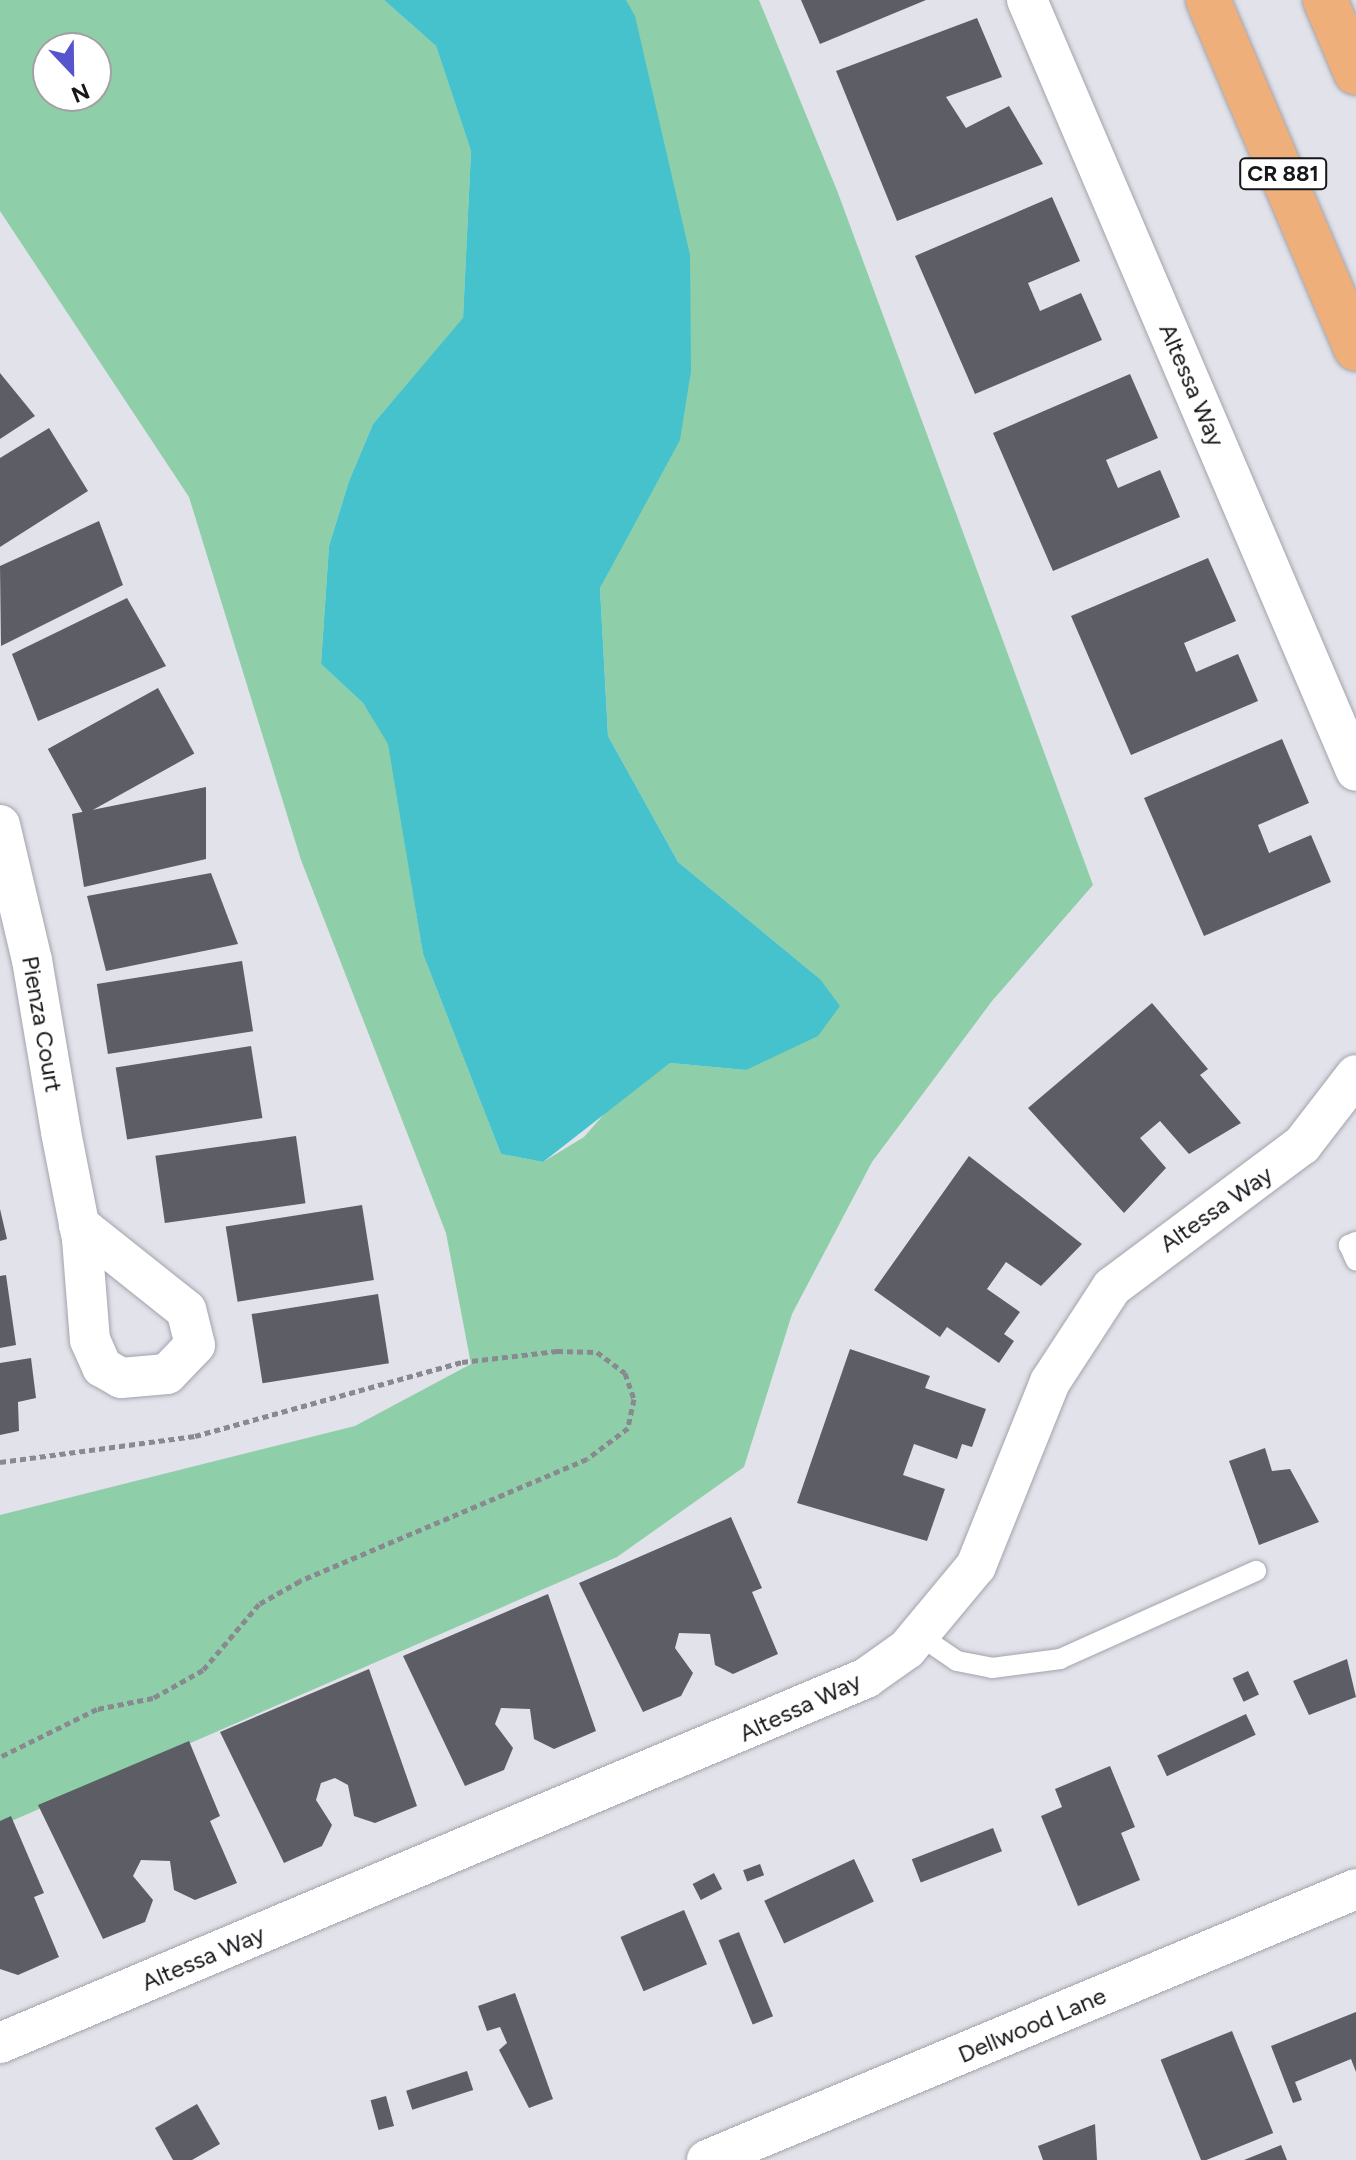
<!DOCTYPE html>
<html>
<head>
<meta charset="utf-8">
<style>
  body { margin:0 }
  #map { position:relative; width:1356px; height:2160px; overflow:hidden; background:#e2e2eb; font-family:Figtree,sans-serif }
  div>[style] { position:absolute }
  [style*='--x'] { left:calc(var(--x)*1px); top:calc(var(--y)*1px); width:calc(var(--w)*1px); rotate:calc(var(--a)*1deg) }
  .green>* { inset:0; background:#8ecea9 }
  .water>* { inset:0; background:#46c2cc }
  .building>* { inset:0; background:#5d5d65; transform-origin:0 0 }
  .path>* { height:5px; margin-top:-2.5px; transform-origin:0; background:repeating-linear-gradient(90deg,#898990 0 6px,transparent 0 10px) }
  .roads { filter:drop-shadow(0 0 2px #a3a3ac) drop-shadow(0 0 2px #a3a3ac) }
  .service>* { height:20px; margin:-10px; padding:0 10px; transform-origin:10px; border-radius:10px; background:#fff }
  .minor>* { height:40px; margin:-20px; padding:0 20px; transform-origin:20px; border-radius:20px; background:#fff }
  .primary>* { height:44px; margin:-22px; padding:0 22px; transform-origin:22px; border-radius:22px; background:#eeaf7a }
  span { translate:-50% -50%; white-space:nowrap; text-align:center; line-height:1.15; -webkit-text-stroke:8px #fff; paint-order:stroke }
  .shield-label span { padding:2px 6px; background:#fff; border:2px solid; border-radius:6px; -webkit-text-stroke-width:0 }
  .shield-label { font-size:22px; color:#17171b; font-weight:700 }
  .street-label { font-size:24px; color:#17171b }
  .north { position:absolute; left:32px; top:32px; width:80px; height:80px; box-sizing:border-box; background:#fff; border:2px solid #a2a2a4; border-radius:50%; rotate:158deg; font-size:22px; font-weight:700; line-height:32px; text-align:center; color:#17171b }
  .north::after { content:''; display:block; margin:auto; width:28px; height:36px; background:#5655cc; clip-path:polygon(50% 0,100% 100%,50% 72%,0 100%) }
</style>
</head>
<body>
<div id="map">
  <div class="green">
    <div style="clip-path:polygon(evenodd,0 0,384px 0,436px 46px,471px 151px,463px 319px,373px 424px,349px 481px,329px 546px,321px 664px,363px 703px,389px 744px,423px 954px,501px 1154px,543px 1162px,584px 1137px,613px 1104px,670px 1063px,746px 1070px,820px 979px,678px 862px,608px 736px,600px 588px,635px 518px,653px 102px,626px 0,759px 0,838px 193px,1093px 885px,992px 1001px,872px 1162px,792px 1314px,744px 1467px,617px 1557px,0 1826px,0 1515px,355px 1426px,471px 1364px,446px 1233px,301px 860px,189px 497px,0 211px,0 0,48px 48px,96px 48px,96px 96px,48px 96px,48px 48px)"></div>
  </div>
  <div class="water">
    <div style="clip-path:polygon(384px 0,626px 0,635px 16px,690px 255px,691px 371px,680px 440px,600px 588px,608px 736px,678px 862px,820px 979px,840px 1006px,818px 1036px,746px 1070px,670px 1063px,543px 1162px,501px 1154px,423px 954px,388px 744px,363px 703px,321px 664px,329px 546px,349px 481px,373px 424px,463px 318px,471px 151px,436px 46px)"></div>
  </div>
  <div class="building">
    <div style="clip-path:polygon(801px 0,926px 0,820px 44px)"></div>
    <div style="clip-path:polygon(977px 18px,1002px 77px,946px 97px,966px 128px,1009px 106px,1043px 164px,897px 221px,836px 71px)"></div>
    <div style="clip-path:polygon(1052px 197px,1080px 261px,1028px 283px,1040px 311px,1081px 293px,1102px 340px,975px 394px,915px 256px)"></div>
    <div style="clip-path:polygon(0 373px,35px 416px,0 439px)"></div>
    <div style="clip-path:polygon(1130px 374px,1158px 438px,1106px 460px,1118px 488px,1160px 470px,1180px 517px,1053px 571px,993px 433px)"></div>
    <div style="clip-path:polygon(49px 428px,88px 491px,0 547px,0 458px)"></div>
    <div style="clip-path:polygon(99px 521px,123px 585px,1px 646px,0 566px)"></div>
    <div style="clip-path:polygon(1208px 558px,1236px 621px,1184px 643px,1196px 672px,1238px 654px,1258px 701px,1131px 755px,1071px 616px)"></div>
    <div style="clip-path:polygon(127px 598px,166px 666px,38px 721px,12px 654px)"></div>
    <div style="left:158px;top:688px;width:75px;height:126px;rotate:61deg"></div>
    <div style="clip-path:polygon(1282px 739px,1309px 803px,1258px 825px,1269px 853px,1311px 835px,1331px 882px,1204px 936px,1144px 798px)"></div>
    <div style="clip-path:polygon(206px 787px,206px 859px,84px 887px,72px 814px)"></div>
    <div style="clip-path:polygon(211px 873px,238px 944px,106px 971px,87px 896px)"></div>
    <div style="left:242px;top:961px;width:71px;height:147px;rotate:81deg"></div>
    <div style="clip-path:polygon(1152px 1003px,1208px 1069px,1200px 1075px,1241px 1123px,1189px 1154px,1160px 1121px,1140px 1138px,1166px 1168px,1124px 1213px,1028px 1108px)"></div>
    <div style="left:251px;top:1046px;width:73px;height:137px;rotate:81deg"></div>
    <div style="left:296px;top:1136px;width:68px;height:142px;rotate:82deg"></div>
    <div style="clip-path:polygon(969px 1156px,1082px 1244px,1041px 1286px,1006px 1262px,987px 1289px,1020px 1312px,1004px 1334px,1014px 1341px,999px 1363px,947px 1327px,940px 1337px,874px 1290px)"></div>
    <div style="left:362px;top:1205px;width:76px;height:138px;rotate:81deg"></div>
    <div style="clip-path:polygon(0 1209px,7px 1239px,0 1241px)"></div>
    <div style="clip-path:polygon(6px 1275px,16px 1345px,0 1348px,0 1276px)"></div>
    <div style="left:378px;top:1294px;width:70px;height:128px;rotate:81deg"></div>
    <div style="clip-path:polygon(850px 1349px,930px 1376px,925px 1388px,986px 1409px,972px 1447px,962px 1444px,957px 1459px,914px 1444px,903px 1475px,945px 1489px,927px 1541px,797px 1503px)"></div>
    <div style="clip-path:polygon(31px 1358px,36px 1398px,18px 1402px,19px 1431px,0 1435px,0 1363px)"></div>
    <div style="clip-path:polygon(1265px 1448px,1272px 1471px,1290px 1469px,1319px 1522px,1259px 1545px,1229px 1461px)"></div>
    <div style="clip-path:polygon(731px 1517px,762px 1588px,752px 1592px,778px 1654px,733px 1674px,715px 1665px,710px 1634px,679px 1633px,675px 1648px,693px 1673px,681px 1696px,643px 1712px,579px 1583px)"></div>
    <div style="clip-path:polygon(548px 1594px,596px 1731px,554px 1749px,534px 1739px,530px 1709px,501px 1708px,495px 1724px,513px 1748px,504px 1770px,465px 1786px,403px 1656px)"></div>
    <div style="clip-path:polygon(1347px 1659px,1356px 1697px,1309px 1715px,1293px 1681px)"></div>
    <div style="clip-path:polygon(369px 1669px,417px 1806px,375px 1823px,354px 1816px,348px 1785px,335px 1778px,321px 1783px,316px 1800px,332px 1825px,322px 1846px,284px 1863px,220px 1732px)"></div>
    <div style="left:1248px;top:1671px;width:26px;height:17px;rotate:65deg"></div>
    <div style="left:1246px;top:1714px;width:23px;height:98px;rotate:65deg"></div>
    <div style="clip-path:polygon(189px 1741px,220px 1816px,210px 1821px,237px 1883px,195px 1900px,174px 1890px,170px 1861px,141px 1860px,133px 1876px,153px 1900px,145px 1922px,103px 1939px,38px 1805px)"></div>
    <div style="clip-path:polygon(1110px 1766px,1135px 1827px,1121px 1833px,1140px 1880px,1078px 1906px,1041px 1816px,1062px 1807px,1055px 1789px)"></div>
    <div style="clip-path:polygon(11px 1816px,44px 1893px,34px 1897px,59px 1957px,18px 1975px,0 1969px,0 1821px)"></div>
    <div style="left:993px;top:1828px;width:25px;height:87px;rotate:69deg"></div>
    <div style="left:854px;top:1859px;width:47px;height:99px;rotate:65deg"></div>
    <div style="left:760px;top:1864px;width:12px;height:18px;rotate:70deg"></div>
    <div style="left:714px;top:1873px;width:18px;height:24px;rotate:63deg"></div>
    <div style="left:684px;top:1910px;width:59px;height:69px;rotate:67deg"></div>
    <div style="left:739px;top:1932px;width:91px;height:22px;rotate:68deg"></div>
    <div style="clip-path:polygon(515px 1993px,553px 2099px,529px 2108px,499px 2050px,507px 2043px,500px 2027px,487px 2031px,478px 2006px)"></div>
    <div style="clip-path:polygon(1356px 2012px,1356px 2072px,1351px 2059px,1295px 2082px,1302px 2100px,1293px 2103px,1271px 2046px)"></div>
    <div style="left:1232px;top:2031px;width:110px;height:77px;rotate:68deg"></div>
    <div style="left:467px;top:2071px;width:20px;height:64px;rotate:72deg"></div>
    <div style="left:386px;top:2096px;width:31px;height:16px;rotate:75deg"></div>
    <div style="clip-path:polygon(197px 2104px,220px 2144px,192px 2160px,173px 2160px,155px 2128px)"></div>
    <div style="clip-path:polygon(1095px 2124px,1097px 2160px,1043px 2160px,1038px 2146px)"></div>
    <div style="clip-path:polygon(1281px 2145px,1287px 2160px,1244px 2160px)"></div>
  </div>
  <div class="path">
    <div style="--x:0;--y:1462;--w:197;--a:-7.6"></div>
    <div style="--x:195;--y:1436;--w:277;--a:-15.5"></div>
    <div style="--x:462;--y:1362;--w:96;--a:-6.6"></div>
    <div style="--x:557;--y:1351;--w:40;--a:1.4"></div>
    <div style="--x:597;--y:1352;--w:35;--a:37"></div>
    <div style="--x:625;--y:1373;--w:28;--a:71"></div>
    <div style="--x:634;--y:1399;--w:30;--a:102"></div>
    <div style="--x:628;--y:1428;--w:51;--a:142.9"></div>
    <div style="--x:587;--y:1459;--w:312;--a:157"></div>
    <div style="--x:300;--y:1581;--w:47;--a:150.7"></div>
    <div style="--x:259;--y:1604;--w:87;--a:130.3"></div>
    <div style="--x:203;--y:1670;--w:57;--a:150.8"></div>
    <div style="--x:153;--y:1698;--w:57;--a:168.9"></div>
    <div style="--x:97;--y:1709;--w:108;--a:153.7"></div>
  </div>
  <div class="roads">
    <div class="service">
      <div style="--x:1356;--y:1242;--w:8;--a:157"></div>
      <div style="--x:1349;--y:1245;--w:17;--a:66"></div>
      <div style="--x:919;--y:1635;--w:46;--a:34.4"></div>
      <div style="--x:957;--y:1661;--w:36;--a:11"></div>
      <div style="--x:992;--y:1668;--w:69;--a:-7.5"></div>
      <div style="--x:1060;--y:1659;--w:215;--a:-24.2"></div>
    </div>
    <div class="minor">
      <div style="--x:1027;--y:0;--w:838;--a:66.89"></div>
      <div style="--x:0;--y:825;--w:139;--a:76.7"></div>
      <div style="--x:32;--y:960;--w:174;--a:80.4"></div>
      <div style="--x:61;--y:1132;--w:109;--a:78.9"></div>
      <div style="--x:82;--y:1239;--w:101;--a:85.5"></div>
      <div style="--x:90;--y:1340;--w:30;--a:66"></div>
      <div style="--x:102;--y:1367;--w:22;--a:30"></div>
      <div style="--x:121;--y:1378;--w:46;--a:-5"></div>
      <div style="--x:167;--y:1374;--w:40;--a:-46"></div>
      <div style="--x:195;--y:1345;--w:36;--a:-104"></div>
      <div style="--x:186;--y:1310;--w:137;--a:-141.5"></div>
      <div style="--x:0;--y:2043;--w:940;--a:-22.85"></div>
      <div style="--x:866;--y:1678;--w:50;--a:-35.3"></div>
      <div style="--x:907;--y:1649;--w:108;--a:-50.3"></div>
      <div style="--x:976;--y:1566;--w:198;--a:-68.1"></div>
      <div style="--x:1050;--y:1382;--w:113;--a:-56.9"></div>
      <div style="--x:1112;--y:1287;--w:237;--a:-36.8"></div>
      <div style="--x:1302;--y:1145;--w:88;--a:-52.4"></div>
      <div style="--x:707;--y:2160;--w:703;--a:-22.66"></div>
    </div>
    <div class="primary">
      <div style="--x:1208;--y:0;--w:379;--a:67"></div>
      <div style="--x:1325;--y:0;--w:79;--a:67"></div>
    </div>
  </div>
  <div class="shield-label">
    <span style="left:1283px;top:174px">CR 881</span>
  </div>
  <div class="street-label">
    <span style="left:1192px;top:385px;rotate:67deg">Altessa Way</span>
    <span style="left:42px;top:1024px;rotate:80deg">Pienza Court</span>
    <span style="left:1216px;top:1209px;rotate:-35deg">Altessa Way</span>
    <span style="left:800px;top:1707px;rotate:-25deg">Altessa Way</span>
    <span style="left:203px;top:1958px;rotate:-23deg">Altessa Way</span>
    <span style="left:1032px;top:2025px;rotate:-23deg">Dellwood Lane</span>
  </div>
  <div class="north">N</div>
</div>
</body>
</html>
